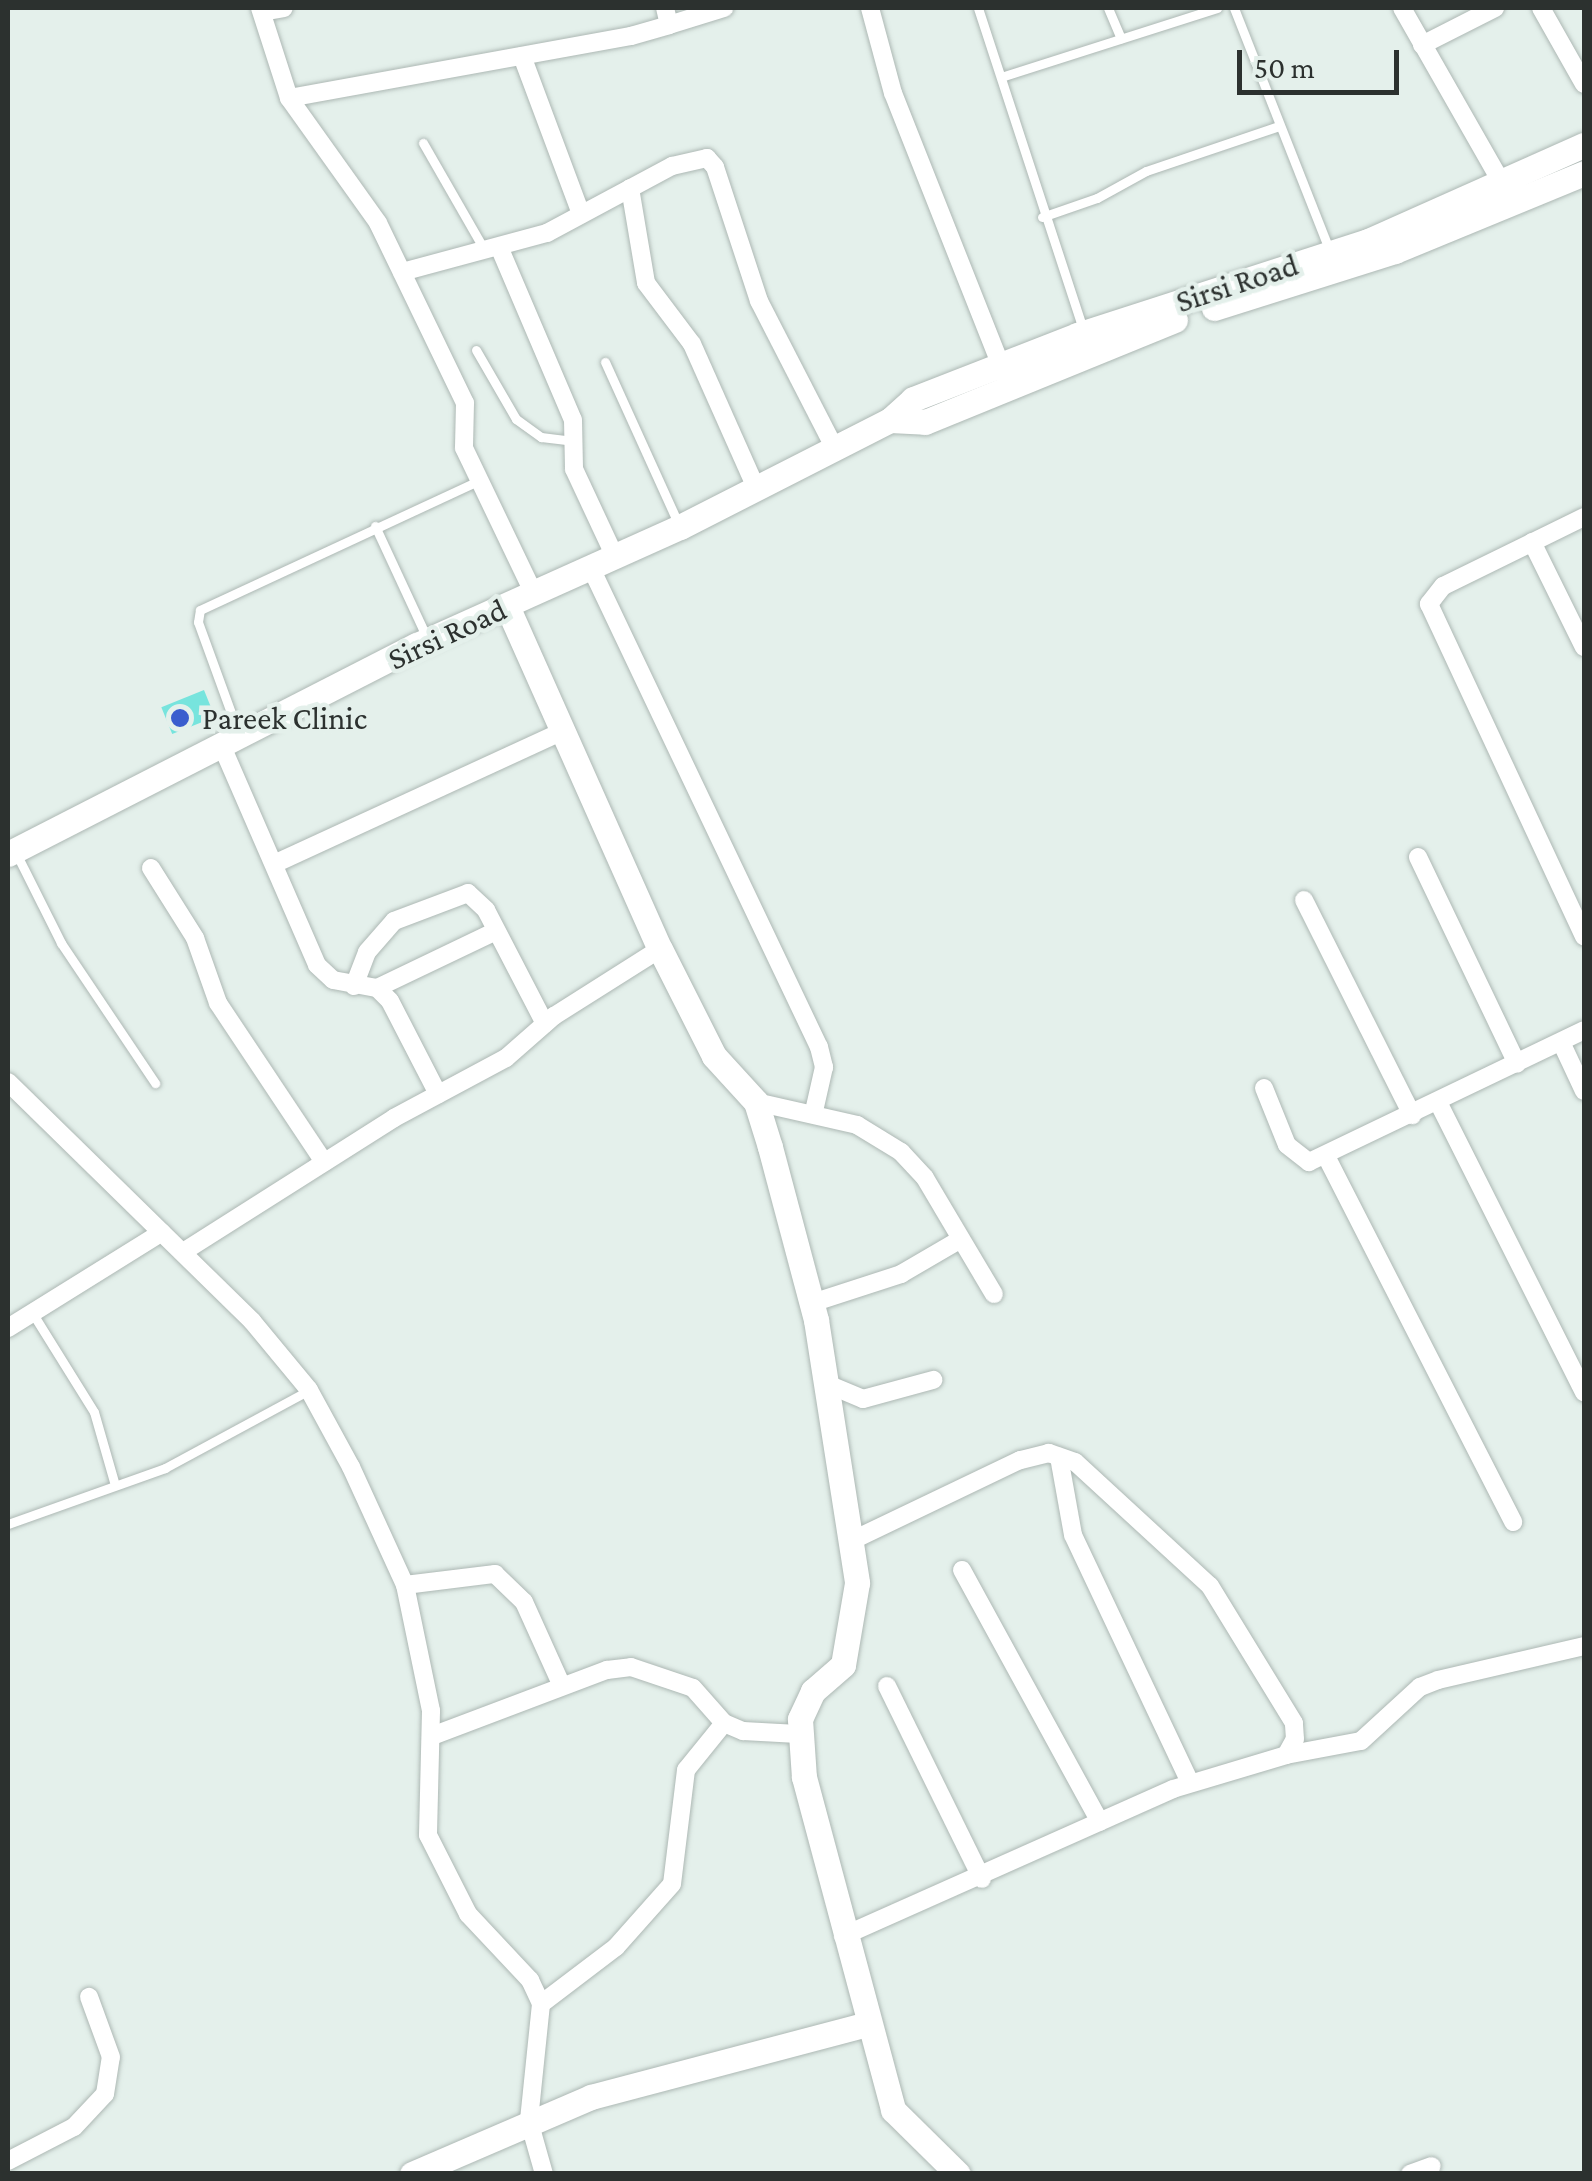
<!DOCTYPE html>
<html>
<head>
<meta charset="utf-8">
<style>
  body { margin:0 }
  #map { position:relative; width:1592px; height:2181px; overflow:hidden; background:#e4f0eb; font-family:"Crimson Pro",serif }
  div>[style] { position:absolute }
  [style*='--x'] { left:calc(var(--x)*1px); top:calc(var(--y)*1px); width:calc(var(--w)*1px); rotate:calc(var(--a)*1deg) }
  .building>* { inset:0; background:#77e4dd; transform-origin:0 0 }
  .roads { filter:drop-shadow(0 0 2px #adb8b4) drop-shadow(0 0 2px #adb8b4) }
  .lane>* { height:9px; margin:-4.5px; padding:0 4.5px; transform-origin:4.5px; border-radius:4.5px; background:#fff }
  .street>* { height:18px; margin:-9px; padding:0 9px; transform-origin:9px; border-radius:9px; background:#fff }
  .secondary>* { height:25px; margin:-12.5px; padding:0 12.5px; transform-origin:12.5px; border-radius:12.5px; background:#fff }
  .dots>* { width:28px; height:28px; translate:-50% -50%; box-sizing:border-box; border:5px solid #e4f0eb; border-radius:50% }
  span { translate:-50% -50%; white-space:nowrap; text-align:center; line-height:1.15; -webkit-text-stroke:9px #e4f0eb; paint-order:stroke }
  .street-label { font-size:32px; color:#2c312f }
  .poi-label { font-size:32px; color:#2c312f }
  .left { translate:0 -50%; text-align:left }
  .frame { position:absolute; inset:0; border:10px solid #2c312f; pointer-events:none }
  .scale { position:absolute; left:1237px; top:50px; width:162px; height:45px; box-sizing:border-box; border:5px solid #2c312f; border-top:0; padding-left:12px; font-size:30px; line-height:35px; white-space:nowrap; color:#2c312f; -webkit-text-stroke:8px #e4f0eb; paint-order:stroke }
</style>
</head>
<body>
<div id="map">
  <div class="building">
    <div style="left:204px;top:690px;width:29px;height:46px;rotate:68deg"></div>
  </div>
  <div class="roads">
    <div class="lane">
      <div style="--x:978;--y:8;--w:339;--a:71.9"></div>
      <div style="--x:1108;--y:8;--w:33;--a:67"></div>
      <div style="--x:1234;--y:8;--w:262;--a:68.5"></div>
      <div style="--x:1001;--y:77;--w:227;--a:-17.7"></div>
      <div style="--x:423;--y:143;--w:122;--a:60.1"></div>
      <div style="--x:1042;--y:217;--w:58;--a:-19.1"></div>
      <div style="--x:1097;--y:198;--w:56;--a:-28.9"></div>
      <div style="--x:1146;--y:171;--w:140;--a:-18.7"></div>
      <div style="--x:476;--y:350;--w:80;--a:59.9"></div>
      <div style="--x:516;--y:419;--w:31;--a:36"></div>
      <div style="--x:541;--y:437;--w:34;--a:7"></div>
      <div style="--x:605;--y:362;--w:179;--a:65.6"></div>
      <div style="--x:375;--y:526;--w:123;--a:65.1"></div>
      <div style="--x:238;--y:732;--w:117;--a:-110"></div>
      <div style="--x:198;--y:622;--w:12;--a:-81"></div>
      <div style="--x:200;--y:610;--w:309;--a:-24.9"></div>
      <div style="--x:16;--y:853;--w:101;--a:63.4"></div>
      <div style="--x:61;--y:943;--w:169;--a:56.1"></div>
      <div style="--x:33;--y:1314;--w:115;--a:58.1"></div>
      <div style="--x:94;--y:1412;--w:76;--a:74"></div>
      <div style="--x:8;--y:1524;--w:167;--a:-19.6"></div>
      <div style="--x:165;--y:1468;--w:164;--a:-28.4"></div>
    </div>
    <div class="street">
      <div style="--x:260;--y:8;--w:95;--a:72.1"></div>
      <div style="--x:289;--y:98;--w:153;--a:54.5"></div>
      <div style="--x:378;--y:223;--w:200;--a:64.2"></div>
      <div style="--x:465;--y:403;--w:45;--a:91.3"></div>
      <div style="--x:464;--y:448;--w:162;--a:64.4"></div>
      <div style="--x:870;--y:8;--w:88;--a:74.9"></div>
      <div style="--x:893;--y:93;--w:301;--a:68.4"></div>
      <div style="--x:1402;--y:8;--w:202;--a:60.3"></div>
      <div style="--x:1541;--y:8;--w:87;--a:60.5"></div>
      <div style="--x:262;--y:12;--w:22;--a:-10"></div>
      <div style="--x:669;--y:25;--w:58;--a:-17.2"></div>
      <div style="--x:1422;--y:45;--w:82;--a:-26.9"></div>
      <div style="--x:522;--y:56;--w:169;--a:69.5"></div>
      <div style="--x:289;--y:98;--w:348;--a:-10.3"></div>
      <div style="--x:631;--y:36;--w:40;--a:-16"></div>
      <div style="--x:669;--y:25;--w:17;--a:-103"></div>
      <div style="--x:630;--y:188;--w:96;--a:80.4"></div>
      <div style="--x:646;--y:283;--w:76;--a:53"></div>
      <div style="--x:692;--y:344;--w:158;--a:66"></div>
      <div style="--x:500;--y:249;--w:186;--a:66.9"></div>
      <div style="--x:573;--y:420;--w:49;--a:88.8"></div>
      <div style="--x:574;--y:469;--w:97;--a:65"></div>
      <div style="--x:402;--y:272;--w:150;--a:-15.1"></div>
      <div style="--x:547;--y:233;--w:142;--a:-28.2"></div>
      <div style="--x:672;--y:166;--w:36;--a:-13"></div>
      <div style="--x:707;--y:158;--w:12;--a:48"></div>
      <div style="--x:715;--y:167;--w:141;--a:71.8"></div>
      <div style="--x:759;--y:301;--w:164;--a:62.8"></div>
      <div style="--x:1584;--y:517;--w:157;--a:153.9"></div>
      <div style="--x:1443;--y:586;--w:23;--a:128"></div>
      <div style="--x:1429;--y:604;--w:367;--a:65"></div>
      <div style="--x:1532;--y:542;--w:117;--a:63.7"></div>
      <div style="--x:591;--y:568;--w:530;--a:64.55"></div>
      <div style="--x:819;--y:1047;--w:21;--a:76"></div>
      <div style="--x:824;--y:1067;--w:45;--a:102.8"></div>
      <div style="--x:221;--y:744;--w:241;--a:66.5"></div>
      <div style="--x:317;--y:965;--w:22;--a:43"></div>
      <div style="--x:333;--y:980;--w:45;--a:10.3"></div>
      <div style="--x:377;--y:988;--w:18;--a:45"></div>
      <div style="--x:390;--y:1001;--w:105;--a:62.7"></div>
      <div style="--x:1418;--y:857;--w:229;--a:64.4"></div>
      <div style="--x:274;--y:864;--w:316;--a:-24.7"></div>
      <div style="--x:151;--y:868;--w:83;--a:57.8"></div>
      <div style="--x:195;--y:938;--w:69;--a:70.5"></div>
      <div style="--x:218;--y:1003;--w:191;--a:56.3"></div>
      <div style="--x:1304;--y:900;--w:241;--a:63.3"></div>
      <div style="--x:354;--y:986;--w:36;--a:-69"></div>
      <div style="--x:367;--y:952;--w:41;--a:-48.9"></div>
      <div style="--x:394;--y:921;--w:79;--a:-20.7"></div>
      <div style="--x:468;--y:893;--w:25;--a:43"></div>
      <div style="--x:486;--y:910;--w:128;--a:62.6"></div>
      <div style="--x:377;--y:988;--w:130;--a:-25.6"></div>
      <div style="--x:1561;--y:1042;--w:54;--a:64.9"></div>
      <div style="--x:8;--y:1082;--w:342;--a:44.4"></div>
      <div style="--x:252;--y:1321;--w:89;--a:50.4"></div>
      <div style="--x:309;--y:1390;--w:88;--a:61.4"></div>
      <div style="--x:351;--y:1467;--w:130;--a:65.4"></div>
      <div style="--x:405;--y:1585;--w:129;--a:78.3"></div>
      <div style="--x:431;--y:1711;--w:124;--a:91.4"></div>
      <div style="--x:428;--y:1835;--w:89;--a:63.1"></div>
      <div style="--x:468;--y:1914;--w:91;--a:46.8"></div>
      <div style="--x:530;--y:1980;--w:26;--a:65"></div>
      <div style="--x:541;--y:2004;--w:118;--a:95.9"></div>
      <div style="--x:529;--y:2121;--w:55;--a:74.2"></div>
      <div style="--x:1264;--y:1088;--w:61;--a:68"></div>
      <div style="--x:1287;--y:1145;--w:28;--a:38"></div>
      <div style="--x:1309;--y:1162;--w:305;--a:-25.6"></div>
      <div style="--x:756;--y:1102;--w:104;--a:12.8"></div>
      <div style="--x:857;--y:1125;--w:52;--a:31.5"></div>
      <div style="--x:901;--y:1152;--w:35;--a:47"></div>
      <div style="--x:925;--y:1178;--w:135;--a:59.3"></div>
      <div style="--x:1438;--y:1102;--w:325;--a:63.3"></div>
      <div style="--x:1327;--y:1158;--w:409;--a:62.9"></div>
      <div style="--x:183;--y:1252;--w:250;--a:-32.4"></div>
      <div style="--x:394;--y:1118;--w:127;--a:-28.2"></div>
      <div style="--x:506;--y:1058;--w:64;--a:-41.2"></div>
      <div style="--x:554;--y:1016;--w:125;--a:-32.3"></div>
      <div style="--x:812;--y:1303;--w:94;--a:-18"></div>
      <div style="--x:901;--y:1274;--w:69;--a:-30.3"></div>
      <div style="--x:8;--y:1328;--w:181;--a:-31.9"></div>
      <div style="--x:825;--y:1383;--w:41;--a:22.8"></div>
      <div style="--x:863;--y:1399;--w:73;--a:-15.2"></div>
      <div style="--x:1059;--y:1457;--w:79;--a:79.8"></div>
      <div style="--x:1073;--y:1535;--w:274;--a:64.7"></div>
      <div style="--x:962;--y:1570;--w:287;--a:61.3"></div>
      <div style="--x:405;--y:1585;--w:91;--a:-7"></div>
      <div style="--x:495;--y:1574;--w:40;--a:44"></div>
      <div style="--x:524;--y:1602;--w:92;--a:65.7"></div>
      <div style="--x:887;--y:1686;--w:215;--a:63.8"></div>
      <div style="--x:432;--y:1736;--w:187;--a:-20.7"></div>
      <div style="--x:607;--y:1670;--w:24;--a:-7"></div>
      <div style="--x:631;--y:1667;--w:65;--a:18.7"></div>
      <div style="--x:693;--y:1688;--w:47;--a:48.5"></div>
      <div style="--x:724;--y:1723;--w:21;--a:23"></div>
      <div style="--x:743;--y:1731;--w:55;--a:3.1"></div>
      <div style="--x:1286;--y:1755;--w:76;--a:-10.6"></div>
      <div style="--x:1361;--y:1741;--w:80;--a:-42.5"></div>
      <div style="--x:1420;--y:1687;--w:19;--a:-21"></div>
      <div style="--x:1438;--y:1680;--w:150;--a:-13.1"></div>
      <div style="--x:843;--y:1936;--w:361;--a:-24"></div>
      <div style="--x:1173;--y:1789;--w:118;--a:-16.7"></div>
      <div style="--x:1286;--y:1755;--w:18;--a:-61"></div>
      <div style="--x:1295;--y:1739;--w:16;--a:-94"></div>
      <div style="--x:1294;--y:1723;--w:161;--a:-121.5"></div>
      <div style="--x:1210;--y:1586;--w:183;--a:-137.4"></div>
      <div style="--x:1075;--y:1462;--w:28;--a:-161"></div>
      <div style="--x:1049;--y:1453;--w:30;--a:166"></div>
      <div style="--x:1020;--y:1460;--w:190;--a:154.4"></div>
      <div style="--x:541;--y:2004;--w:94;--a:-37.2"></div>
      <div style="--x:616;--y:1947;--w:84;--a:-48.4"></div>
      <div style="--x:672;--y:1884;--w:115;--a:-83"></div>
      <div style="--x:686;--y:1770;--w:60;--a:-51"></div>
      <div style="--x:8;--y:2161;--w:74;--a:-27.3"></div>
      <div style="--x:74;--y:2127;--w:45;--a:-46.8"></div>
      <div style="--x:105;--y:2094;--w:37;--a:-81"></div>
      <div style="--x:111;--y:2057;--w:64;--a:-110.1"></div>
      <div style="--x:1410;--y:2174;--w:23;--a:-20"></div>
    </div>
    <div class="secondary">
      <div style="--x:1214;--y:308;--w:190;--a:-17.5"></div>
      <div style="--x:1395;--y:251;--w:204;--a:-22.4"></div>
      <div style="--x:890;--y:420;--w:35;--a:3"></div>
      <div style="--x:925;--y:422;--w:270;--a:-22.2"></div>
      <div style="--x:507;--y:606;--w:376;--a:66"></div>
      <div style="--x:660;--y:949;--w:120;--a:63.2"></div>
      <div style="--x:714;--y:1056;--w:62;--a:47.6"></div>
      <div style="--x:756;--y:1102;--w:47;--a:72.7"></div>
      <div style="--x:770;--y:1147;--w:179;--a:75.1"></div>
      <div style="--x:816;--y:1320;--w:266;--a:81.1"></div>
      <div style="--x:857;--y:1583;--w:83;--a:99.7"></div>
      <div style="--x:843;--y:1665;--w:40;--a:139"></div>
      <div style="--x:813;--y:1691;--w:31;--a:115"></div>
      <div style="--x:800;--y:1719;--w:58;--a:86.1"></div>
      <div style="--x:804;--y:1777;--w:345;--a:75"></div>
      <div style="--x:893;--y:2110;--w:91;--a:44.6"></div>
      <div style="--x:8;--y:854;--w:459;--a:-27.1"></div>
      <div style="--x:417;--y:645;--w:288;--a:-24.2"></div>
      <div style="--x:680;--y:527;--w:236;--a:-27"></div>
      <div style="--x:890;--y:420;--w:31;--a:-42"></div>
      <div style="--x:913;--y:399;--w:176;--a:-21.3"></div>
      <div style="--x:1077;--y:335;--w:306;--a:-17.9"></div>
      <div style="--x:1368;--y:241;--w:236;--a:-24"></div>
      <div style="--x:412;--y:2174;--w:195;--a:-23.3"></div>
      <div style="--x:591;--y:2097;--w:286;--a:-14.8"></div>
    </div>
  </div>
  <div class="dots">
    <div style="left:180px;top:718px;background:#3a5dce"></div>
  </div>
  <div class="street-label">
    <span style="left:1237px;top:283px;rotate:-18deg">Sirsi Road</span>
    <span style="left:447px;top:634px;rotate:-25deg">Sirsi Road</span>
  </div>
  <div class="poi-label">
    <span class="left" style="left:202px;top:718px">Pareek Clinic</span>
  </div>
  <div class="frame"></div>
  <div class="scale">50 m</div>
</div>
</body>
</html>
